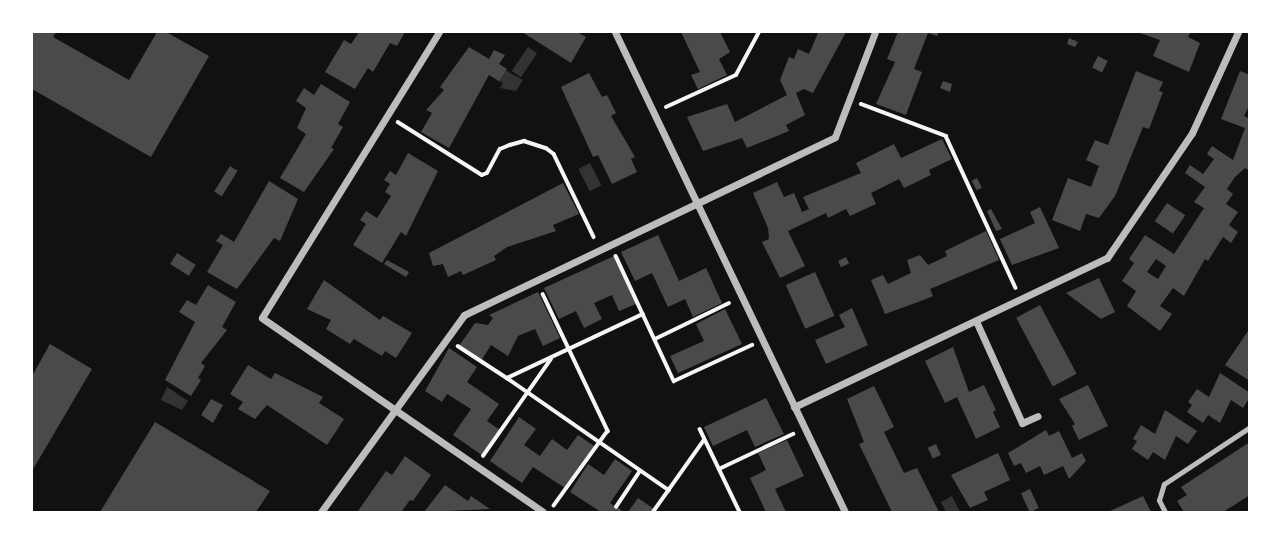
<!DOCTYPE html>
<html>
<head>
<meta charset="utf-8">
<style>
  body { margin:0 }
  #map { position:relative; width:1281px; height:544px; overflow:hidden; background:#111; font-family:"DejaVu Sans",sans-serif }
  div>[style] { position:absolute }
  [style*='--x'] { left:calc(var(--x)*1px); top:calc(var(--y)*1px); width:calc(var(--w)*1px); rotate:calc(var(--a)*1deg) }
  .water>* { inset:0; background:#333; transform-origin:0 0 }
  .building>* { inset:0; background:#4a4a4a; transform-origin:0 0 }
  .path>* { height:3.5px; margin:-1.75px; padding:0 1.75px; transform-origin:1.75px; border-radius:1.75px; background:#f5f5f5 }
  .service>* { height:5px; margin:-2.5px; padding:0 2.5px; transform-origin:2.5px; border-radius:2.5px; background:#bcbcbc }
  .minor>* { height:7px; margin:-3.5px; padding:0 3.5px; transform-origin:3.5px; border-radius:3.5px; background:#bcbcbc }
  span { translate:-50% -50%; white-space:nowrap; text-align:center; line-height:1.15; -webkit-text-stroke:5px #fff; paint-order:stroke }
  .frame { position:absolute; inset:0; border:33px solid #fff; pointer-events:none }
</style>
</head>
<body>
<div id="map">
  <div class="water">
    <div style="left:528px;top:47px;width:11px;height:29px;rotate:34deg"></div>
    <div style="clip-path:polygon(503px 69px,523px 80px,516px 91px,500px 88px,503px 83px,496px 80px)"></div>
    <div style="left:590px;top:163px;width:25px;height:13px;rotate:63deg"></div>
    <div style="clip-path:polygon(167px 387px,188px 401px,182px 410px,161px 400px)"></div>
    <div style="clip-path:polygon(952px 496px,960px 512px,946px 512px,941px 502px)"></div>
  </div>
  <div class="building">
    <div style="clip-path:polygon(32px 32px,56px 32px,53px 37px,129px 80px,157px 32px,166px 32px,209px 56px,151px 157px,32px 89px)"></div>
    <div style="clip-path:polygon(359px 32px,405px 32px,397px 46px,390px 43px,373px 72px,368px 68px,355px 89px,325px 72px,344px 40px,351px 44px)"></div>
    <div style="clip-path:polygon(522px 32px,577px 32px,586px 37px,571px 63px)"></div>
    <div style="clip-path:polygon(681px 32px,720px 32px,730px 52px,719px 59px,727px 75px,698px 89px,691px 75px,700px 72px)"></div>
    <div style="clip-path:polygon(813px 32px,846px 32px,813px 93px,804px 89px,796px 93px,805px 115px,786px 125px,789px 131px,747px 148px,742px 138px,703px 151px,687px 117px,727px 104px,735px 122px,787px 95px,780px 80px,789px 57px,794px 59px,798px 49px,809px 54px,818px 33px)"></div>
    <div style="clip-path:polygon(898px 32px,939px 32px,937px 36px,928px 33px,914px 69px,922px 72px,906px 115px,876px 104px,895px 62px,887px 59px)"></div>
    <div style="clip-path:polygon(1137px 32px,1190px 33px,1188px 37px,1200px 43px,1189px 72px,1153px 56px,1160px 40px)"></div>
    <div style="clip-path:polygon(1069px 38px,1078px 42px,1075px 47px,1067px 44px)"></div>
    <div style="clip-path:polygon(469px 47px,489px 59px,494px 50px,505px 55px,499px 64px,507px 69px,499px 81px,489px 75px,449px 148px,421px 132px,432px 113px,426px 110px,444px 90px,440px 87px)"></div>
    <div style="left:1098px;top:56px;width:11px;height:13px;rotate:27deg"></div>
    <div style="clip-path:polygon(1136px 71px,1163px 82px,1159px 91px,1163px 92px,1149px 129px,1143px 127px,1115px 196px,1099px 218px,1086px 214px,1080px 231px,1052px 220px,1068px 178px,1091px 187px,1099px 166px,1086px 160px,1095px 140px,1108px 145px)"></div>
    <div style="clip-path:polygon(evenodd,1240px 71px,1250px 75px,1250px 104px,1244px 116px,1250px 119px,1250px 171px,1245px 168px,1235px 177px,1227px 189px,1233px 194px,1226px 204px,1238px 212px,1229px 225px,1238px 232px,1231px 243px,1223px 237px,1208px 261px,1205px 259px,1184px 296px,1173px 288px,1160px 306px,1172px 314px,1160px 331px,1127px 306px,1136px 291px,1122px 281px,1134px 263px,1129px 259px,1145px 235px,1174px 254px,1204px 208px,1194px 202px,1205px 187px,1185px 173px,1190px 165px,1203px 174px,1214px 159px,1207px 154px,1212px 146px,1233px 160px,1245px 128px,1221px 119px,1240px 71px,1156px 259px,1166px 266px,1158px 279px,1147px 272px,1156px 259px)"></div>
    <div style="clip-path:polygon(589px 73px,602px 97px,607px 95px,616px 113px,611px 116px,635px 157px,631px 159px,637px 172px,612px 184px,598px 155px,593px 157px,561px 87px)"></div>
    <div style="clip-path:polygon(943px 81px,952px 84px,950px 92px,940px 88px)"></div>
    <div style="clip-path:polygon(321px 84px,350px 102px,338px 124px,343px 127px,331px 148px,334px 149px,304px 192px,280px 178px,306px 134px,297px 128px,306px 108px,296px 101px,304px 88px,314px 95px)"></div>
    <div style="clip-path:polygon(942px 139px,952px 159px,929px 170px,931px 175px,904px 188px,899px 179px,871px 193px,876px 204px,850px 216px,846px 209px,828px 218px,826px 213px,788px 231px,805px 266px,780px 278px,762px 242px,769px 239px,768px 228px,753px 193px,777px 182px,784px 197px,794px 193px,802px 212px,809px 209px,803px 197px,861px 173px,856px 163px,894px 144px,901px 158px)"></div>
    <div style="clip-path:polygon(408px 153px,438px 171px,406px 236px,401px 232px,382px 263px,353px 245px,366px 224px,360px 220px,366px 211px,377px 218px,391px 196px,385px 192px,390px 184px,384px 180px,390px 171px,396px 175px)"></div>
    <div style="left:230px;top:166px;width:9px;height:30px;rotate:32deg"></div>
    <div style="left:977px;top:178px;width:11px;height:6px;rotate:63deg"></div>
    <div style="clip-path:polygon(269px 181px,298px 199px,280px 241px,274px 238px,237px 289px,207px 272px,223px 245px,216px 241px,221px 234px,234px 242px)"></div>
    <div style="clip-path:polygon(563px 183px,579px 214px,553px 225px,556px 231px,507px 247px,494px 256px,496px 260px,463px 275px,461px 271px,448px 277px,443px 264px,433px 266px,429px 253px)"></div>
    <div style="left:1167px;top:203px;width:22px;height:22px;rotate:34deg"></div>
    <div style="clip-path:polygon(1040px 207px,1059px 248px,1012px 265px,1000px 239px,1035px 223px,1030px 212px)"></div>
    <div style="clip-path:polygon(991px 209px,1002px 229px,996px 231px,987px 211px)"></div>
    <div style="clip-path:polygon(986px 231px,999px 260px,930px 289px,933px 296px,921px 301px,885px 314px,871px 280px,883px 275px,888px 284px,911px 273px,907px 260px,920px 255px,928px 265px,947px 256px,945px 251px)"></div>
    <div style="clip-path:polygon(658px 235px,679px 281px,706px 268px,722px 303px,693px 317px,685px 299px,668px 307px,652px 273px,635px 281px,621px 252px)"></div>
    <div style="left:177px;top:253px;width:22px;height:13px;rotate:32deg"></div>
    <div style="clip-path:polygon(614px 256px,636px 304px,619px 311px,612px 295px,594px 303px,602px 319px,584px 328px,576px 311px,559px 319px,544px 288px)"></div>
    <div style="left:846px;top:257px;width:7px;height:9px;rotate:63deg"></div>
    <div style="clip-path:polygon(387px 260px,409px 272px,406px 277px,384px 264px)"></div>
    <div style="left:815px;top:272px;width:48px;height:32px;rotate:66deg"></div>
    <div style="clip-path:polygon(1099px 278px,1115px 312px,1101px 319px,1066px 293px)"></div>
    <div style="clip-path:polygon(324px 280px,380px 320px,383px 316px,412px 333px,396px 358px,385px 351px,382px 356px,354px 339px,350px 344px,326px 329px,331px 320px,307px 309px)"></div>
    <div style="clip-path:polygon(208px 285px,236px 302px,222px 327px,227px 330px,201px 363px,205px 366px,198px 378px,201px 380px,191px 396px,165px 380px,195px 322px,179px 312px,187px 300px,196px 305px)"></div>
    <div style="clip-path:polygon(538px 292px,560px 338px,543px 346px,535px 329px,518px 336px,508px 356px,491px 345px,481px 361px,459px 346px,475px 323px,488px 325px,493px 318px,489px 315px)"></div>
    <div style="left:1040px;top:305px;width:78px;height:27px;rotate:62deg"></div>
    <div style="clip-path:polygon(852px 308px,868px 345px,826px 364px,815px 340px,845px 327px,839px 315px)"></div>
    <div style="clip-path:polygon(725px 309px,742px 344px,678px 373px,670px 356px,704px 341px,696px 324px)"></div>
    <div style="clip-path:polygon(1250px 328px,1250px 381px,1225px 365px)"></div>
    <div style="clip-path:polygon(50px 344px,92px 369px,32px 471px,32px 376px)"></div>
    <div style="clip-path:polygon(953px 347px,969px 392px,984px 385px,996px 410px,993px 412px,1000px 427px,976px 439px,957px 397px,945px 403px,925px 361px)"></div>
    <div style="clip-path:polygon(449px 348px,477px 367px,467px 382px,499px 404px,487px 421px,500px 430px,483px 456px,453px 435px,471px 409px,447px 394px,442px 402px,425px 391px)"></div>
    <div style="clip-path:polygon(248px 365px,271px 379px,275px 373px,323px 397px,319px 403px,344px 419px,327px 445px,267px 405px,255px 419px,238px 409px,243px 402px,230px 394px)"></div>
    <div style="clip-path:polygon(1220px 373px,1250px 393px,1250px 397px,1243px 408px,1231px 400px,1220px 423px,1208px 415px,1203px 423px,1187px 412px,1192px 405px,1188px 402px,1197px 389px,1209px 397px)"></div>
    <div style="clip-path:polygon(1088px 385px,1108px 426px,1079px 440px,1072px 426px,1075px 424px,1059px 399px)"></div>
    <div style="clip-path:polygon(874px 386px,894px 427px,884px 432px,904px 473px,917px 468px,939px 512px,892px 512px,859px 444px,864px 442px,847px 399px)"></div>
    <div style="clip-path:polygon(766px 398px,784px 434px,755px 447px,747px 430px,713px 446px,704px 427px)"></div>
    <div style="clip-path:polygon(211px 399px,223px 405px,213px 423px,201px 415px)"></div>
    <div style="clip-path:polygon(1165px 410px,1197px 431px,1188px 444px,1176px 436px,1165px 460px,1153px 452px,1148px 460px,1132px 449px,1137px 441px,1133px 439px,1141px 425px,1155px 434px)"></div>
    <div style="clip-path:polygon(519px 417px,536px 429px,524px 445px,540px 456px,552px 439px,567px 450px,578px 435px,594px 446px,565px 488px,533px 467px,522px 483px,490px 461px)"></div>
    <div style="clip-path:polygon(155px 422px,270px 491px,256px 512px,100px 512px)"></div>
    <div style="clip-path:polygon(1046px 430px,1049px 436px,1059px 431px,1072px 458px,1082px 453px,1086px 461px,1069px 479px,1063px 466px,1044px 475px,1040px 466px,1026px 473px,1021px 463px,1014px 466px,1008px 453px)"></div>
    <div style="clip-path:polygon(787px 440px,804px 476px,775px 489px,786px 512px,766px 512px,750px 478px,766px 470px,758px 453px)"></div>
    <div style="clip-path:polygon(1250px 442px,1250px 495px,1223px 512px,1184px 512px,1177px 501px,1187px 495px,1181px 487px)"></div>
    <div style="left:936px;top:444px;width:12px;height:9px;rotate:66deg"></div>
    <div style="clip-path:polygon(998px 453px,1010px 480px,984px 492px,988px 500px,970px 508px,951px 475px)"></div>
    <div style="clip-path:polygon(405px 456px,431px 475px,413px 501px,410px 500px,401px 512px,358px 511px,386px 471px,392px 475px)"></div>
    <div style="clip-path:polygon(615px 459px,632px 471px,610px 503px,624px 512px,601px 512px,570px 492px,588px 464px,604px 475px)"></div>
    <div style="clip-path:polygon(445px 485px,468px 501px,471px 496px,490px 509px,424px 512px)"></div>
    <div style="left:1030px;top:489px;width:21px;height:10px;rotate:65deg"></div>
    <div style="clip-path:polygon(1143px 496px,1151px 512px,1108px 512px)"></div>
    <div style="clip-path:polygon(638px 498px,654px 509px,651px 512px,628px 512px)"></div>
  </div>
  <div class="path">
    <div style="--x:861;--y:104;--w:91;--a:20.6"></div>
    <div style="--x:946;--y:136;--w:167;--a:65.3"></div>
    <div style="--x:666;--y:107;--w:77;--a:-24.6"></div>
    <div style="--x:736;--y:75;--w:49;--a:-61.9"></div>
    <div style="--x:398;--y:122;--w:99;--a:32.2"></div>
    <div style="--x:482;--y:175;--w:5;--a:-22"></div>
    <div style="--x:487;--y:173;--w:27;--a:-62"></div>
    <div style="--x:500;--y:149;--w:11;--a:-22"></div>
    <div style="--x:510;--y:145;--w:15;--a:-16"></div>
    <div style="--x:524;--y:141;--w:23;--a:18"></div>
    <div style="--x:546;--y:148;--w:10;--a:37"></div>
    <div style="--x:554;--y:154;--w:92;--a:64.3"></div>
    <div style="--x:616;--y:256;--w:138;--a:65.1"></div>
    <div style="--x:674;--y:381;--w:86;--a:-24.8"></div>
    <div style="--x:543;--y:294;--w:152;--a:64.6"></div>
    <div style="--x:608;--y:431;--w:92;--a:125.8"></div>
    <div style="--x:655;--y:339;--w:82;--a:-25.9"></div>
    <div style="--x:458;--y:346;--w:59;--a:33.1"></div>
    <div style="--x:507;--y:378;--w:150;--a:-25.2"></div>
    <div style="--x:507;--y:378;--w:197;--a:34.7"></div>
    <div style="--x:700;--y:429;--w:92;--a:64.3"></div>
    <div style="--x:483;--y:456;--w:118;--a:-55"></div>
    <div style="--x:719;--y:469;--w:82;--a:-25.3"></div>
    <div style="--x:616;--y:507;--w:43;--a:-56.3"></div>
    <div style="--x:653;--y:512;--w:88;--a:-54.7"></div>
  </div>
  <div class="service">
    <div style="--x:1165;--y:512;--w:13;--a:-117"></div>
    <div style="--x:1159;--y:500;--w:17;--a:-73"></div>
    <div style="--x:1164;--y:484;--w:103;--a:-33.5"></div>
  </div>
  <div class="minor">
    <div style="--x:439;--y:32;--w:336;--a:121.8"></div>
    <div style="--x:262;--y:318;--w:341;--a:34.6"></div>
    <div style="--x:615;--y:32;--w:532;--a:64.4"></div>
    <div style="--x:976;--y:321;--w:112;--a:65.7"></div>
    <div style="--x:1022;--y:423;--w:17;--a:-24"></div>
    <div style="--x:794;--y:407;--w:347;--a:-25.5"></div>
    <div style="--x:1107;--y:258;--w:151;--a:-55.8"></div>
    <div style="--x:1192;--y:133;--w:111;--a:-65.5"></div>
    <div style="--x:321;--y:512;--w:243;--a:-54"></div>
    <div style="--x:464;--y:315;--w:411;--a:-25.6"></div>
    <div style="--x:835;--y:137;--w:112;--a:-69.1"></div>
  </div>
  <div class="frame"></div>
</div>
</body>
</html>
